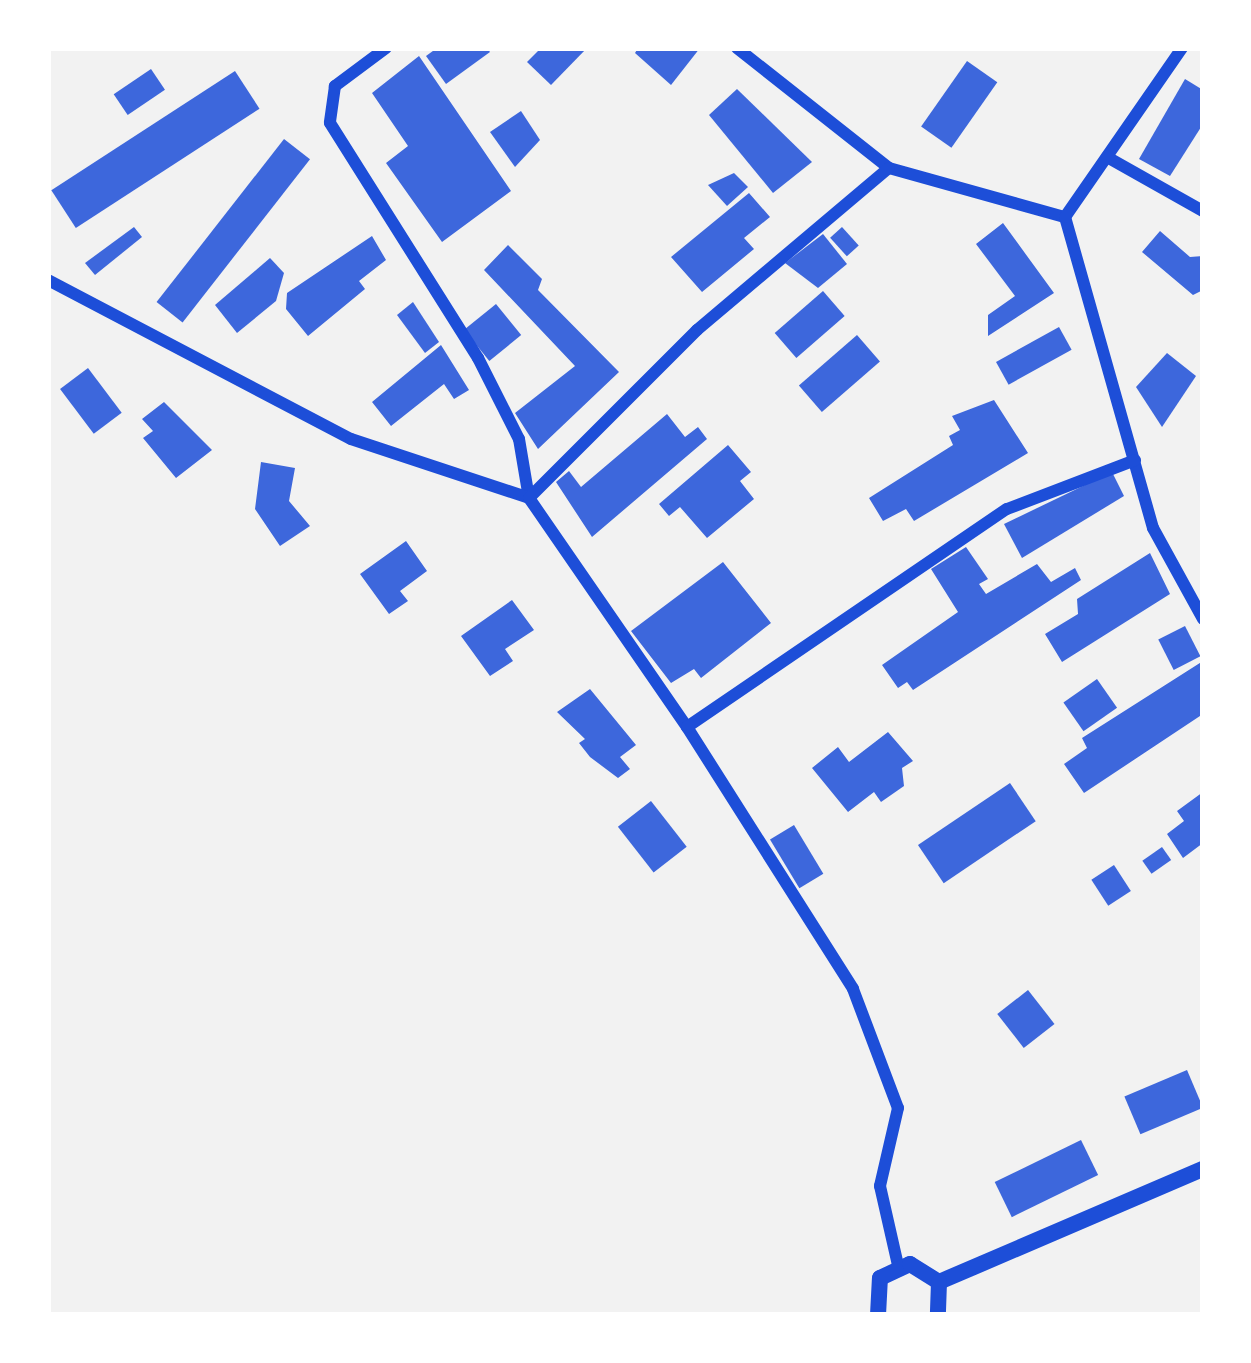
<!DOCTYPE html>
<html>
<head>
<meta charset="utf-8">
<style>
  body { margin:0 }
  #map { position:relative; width:1251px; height:1363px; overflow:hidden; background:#f2f2f2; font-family:Roboto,sans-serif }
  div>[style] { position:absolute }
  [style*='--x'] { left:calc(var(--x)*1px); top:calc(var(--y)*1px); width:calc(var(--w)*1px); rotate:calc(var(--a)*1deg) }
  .building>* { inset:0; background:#3d67dc; transform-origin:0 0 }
  .minor>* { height:12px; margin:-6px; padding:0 6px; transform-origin:6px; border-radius:6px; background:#1d4ed8 }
  .tertiary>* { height:16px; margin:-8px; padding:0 8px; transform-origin:8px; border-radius:8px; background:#1d4ed8 }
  span { translate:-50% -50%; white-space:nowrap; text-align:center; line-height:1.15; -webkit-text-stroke:9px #fff; paint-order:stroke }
  .frame { position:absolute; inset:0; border:51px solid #fff; pointer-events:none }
</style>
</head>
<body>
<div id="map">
  <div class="building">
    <div style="clip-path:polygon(437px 48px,487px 48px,490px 52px,446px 84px,426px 56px)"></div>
    <div style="clip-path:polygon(541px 48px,587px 48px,551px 85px,527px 62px)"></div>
    <div style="clip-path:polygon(638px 48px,700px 48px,671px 85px,635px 53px)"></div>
    <div style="clip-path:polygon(419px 56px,511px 191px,442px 242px,386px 163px,408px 146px,372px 93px)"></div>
    <div style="left:967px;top:61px;width:37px;height:80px;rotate:35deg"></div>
    <div style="left:151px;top:69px;width:25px;height:45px;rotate:56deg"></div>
    <div style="left:235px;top:71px;width:45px;height:219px;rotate:57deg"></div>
    <div style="clip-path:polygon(1185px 79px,1203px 90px,1203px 124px,1170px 176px,1139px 159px)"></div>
    <div style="clip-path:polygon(737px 89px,812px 162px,773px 193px,709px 115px)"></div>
    <div style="clip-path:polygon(521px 111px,540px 140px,515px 167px,490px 132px)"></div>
    <div style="left:284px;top:139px;width:33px;height:207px;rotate:38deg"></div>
    <div style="clip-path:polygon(734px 173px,748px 187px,727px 206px,708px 185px)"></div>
    <div style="clip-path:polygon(749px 193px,770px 217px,744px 238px,754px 249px,702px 292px,671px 257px)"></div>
    <div style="clip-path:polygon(1003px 223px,1054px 293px,988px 336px,988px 315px,1015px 296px,976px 244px)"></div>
    <div style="clip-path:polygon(134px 227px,142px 237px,95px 275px,85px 263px)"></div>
    <div style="left:842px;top:227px;width:25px;height:16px;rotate:48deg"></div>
    <div style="clip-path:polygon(1160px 231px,1190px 257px,1203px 256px,1203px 290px,1193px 295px,1142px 252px)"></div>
    <div style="clip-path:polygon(823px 234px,847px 264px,818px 288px,785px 263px)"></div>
    <div style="clip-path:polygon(372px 236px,386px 260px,359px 281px,365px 289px,308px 336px,286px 309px,287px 293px)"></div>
    <div style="clip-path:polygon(508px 245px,542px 279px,538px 290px,619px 372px,538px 449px,515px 413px,575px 366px,484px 270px)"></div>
    <div style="clip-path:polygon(270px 258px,284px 273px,276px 301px,237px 333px,215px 305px)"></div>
    <div style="left:823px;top:291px;width:33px;height:64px;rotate:49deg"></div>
    <div style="clip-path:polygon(413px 302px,439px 342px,425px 353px,397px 315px)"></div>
    <div style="left:496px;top:304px;width:40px;height:41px;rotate:51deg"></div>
    <div style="left:1059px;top:327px;width:26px;height:72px;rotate:61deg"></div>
    <div style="left:857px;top:335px;width:35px;height:77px;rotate:49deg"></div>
    <div style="clip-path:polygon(441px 345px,469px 390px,454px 399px,444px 384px,391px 426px,372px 402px)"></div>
    <div style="clip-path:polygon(1167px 353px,1196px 376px,1162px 427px,1136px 387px)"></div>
    <div style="left:88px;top:368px;width:56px;height:35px;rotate:53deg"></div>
    <div style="clip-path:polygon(994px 400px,1028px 453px,914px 521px,906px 509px,883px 521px,869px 498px,953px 445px,949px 436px,960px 430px,952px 416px)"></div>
    <div style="clip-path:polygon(164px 402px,212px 450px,176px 478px,143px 438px,153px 431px,142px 419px)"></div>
    <div style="clip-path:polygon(667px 414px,685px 437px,698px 427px,707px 439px,592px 537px,556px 482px,569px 471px,581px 487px)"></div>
    <div style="clip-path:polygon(728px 445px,751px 472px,740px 481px,754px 499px,707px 538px,680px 507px,669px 516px,659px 504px)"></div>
    <div style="clip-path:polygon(261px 462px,295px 468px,289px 501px,310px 526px,280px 546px,255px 509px)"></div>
    <div style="clip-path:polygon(1112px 472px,1124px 496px,1022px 558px,1004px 524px)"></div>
    <div style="clip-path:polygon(406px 541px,427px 571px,400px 591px,408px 601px,389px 614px,360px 574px)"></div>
    <div style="clip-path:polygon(966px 547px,988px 579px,979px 584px,986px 594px,1037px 564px,1051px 582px,1075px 568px,1081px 580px,913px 690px,907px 682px,898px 688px,882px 665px,958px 612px,931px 569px)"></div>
    <div style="clip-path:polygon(1150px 553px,1170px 594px,1062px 662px,1045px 634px,1078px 614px,1077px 599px)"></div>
    <div style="clip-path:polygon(723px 562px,771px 623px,701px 678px,694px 669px,671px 683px,631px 631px)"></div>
    <div style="clip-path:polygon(512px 600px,534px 630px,505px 649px,513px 661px,490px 676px,461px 636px)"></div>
    <div style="left:1185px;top:626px;width:34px;height:30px;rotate:63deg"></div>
    <div style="clip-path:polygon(1203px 661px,1203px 714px,1084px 793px,1064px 764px,1087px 748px,1082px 738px)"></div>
    <div style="left:1097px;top:679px;width:35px;height:41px;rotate:55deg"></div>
    <div style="clip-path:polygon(590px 689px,636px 745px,620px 757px,630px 769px,618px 778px,590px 757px,579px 743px,585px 739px,557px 712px)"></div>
    <div style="clip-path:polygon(888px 732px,913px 761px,902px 768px,904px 786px,881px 802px,874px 792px,848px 812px,812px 768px,838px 747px,849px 762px)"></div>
    <div style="left:1010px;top:783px;width:46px;height:111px;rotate:56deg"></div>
    <div style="clip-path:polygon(1203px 792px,1203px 843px,1183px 858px,1167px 834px,1184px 821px,1177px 811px)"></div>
    <div style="left:651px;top:801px;width:58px;height:42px;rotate:52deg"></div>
    <div style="left:794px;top:825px;width:57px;height:28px;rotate:59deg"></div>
    <div style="left:1162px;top:847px;width:16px;height:24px;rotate:55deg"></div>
    <div style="left:1114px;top:865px;width:31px;height:27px;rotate:57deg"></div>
    <div style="left:1028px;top:990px;width:43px;height:39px;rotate:52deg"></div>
    <div style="left:1187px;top:1070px;width:41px;height:68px;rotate:67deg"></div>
    <div style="left:1081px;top:1140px;width:39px;height:96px;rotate:64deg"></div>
  </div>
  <div class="minor">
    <div style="--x:386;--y:48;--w:64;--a:143.3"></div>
    <div style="--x:335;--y:86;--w:37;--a:98"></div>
    <div style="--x:330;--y:123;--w:278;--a:57.8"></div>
    <div style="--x:478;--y:358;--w:91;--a:63.2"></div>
    <div style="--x:519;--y:439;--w:60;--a:80.4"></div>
    <div style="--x:737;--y:48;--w:194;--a:38.3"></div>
    <div style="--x:889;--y:168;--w:183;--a:15.6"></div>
    <div style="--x:1065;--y:217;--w:323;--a:74.2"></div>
    <div style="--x:1153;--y:528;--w:104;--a:61.2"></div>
    <div style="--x:1107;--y:157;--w:110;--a:29.4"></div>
    <div style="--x:1065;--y:217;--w:206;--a:-55.3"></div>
    <div style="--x:48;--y:280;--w:342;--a:27.7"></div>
    <div style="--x:351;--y:439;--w:188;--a:18.3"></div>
    <div style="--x:529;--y:498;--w:278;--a:55.4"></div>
    <div style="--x:687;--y:727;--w:310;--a:57.6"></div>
    <div style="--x:853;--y:989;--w:127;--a:69.3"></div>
    <div style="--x:898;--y:1108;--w:80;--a:103"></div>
    <div style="--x:880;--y:1186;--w:81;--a:77.2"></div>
    <div style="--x:529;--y:498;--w:238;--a:-45"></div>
    <div style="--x:697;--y:330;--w:251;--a:-40.2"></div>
    <div style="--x:687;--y:727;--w:387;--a:-34.3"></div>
    <div style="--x:1007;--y:509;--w:137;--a:-20.9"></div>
  </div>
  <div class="tertiary">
    <div style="--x:939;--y:1282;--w:287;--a:-23.2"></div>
    <div style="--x:878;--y:1315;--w:37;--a:-87"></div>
    <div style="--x:880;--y:1278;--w:33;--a:-25"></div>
    <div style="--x:910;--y:1264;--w:34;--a:32"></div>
    <div style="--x:939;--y:1282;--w:33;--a:92"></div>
  </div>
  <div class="frame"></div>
</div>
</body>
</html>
